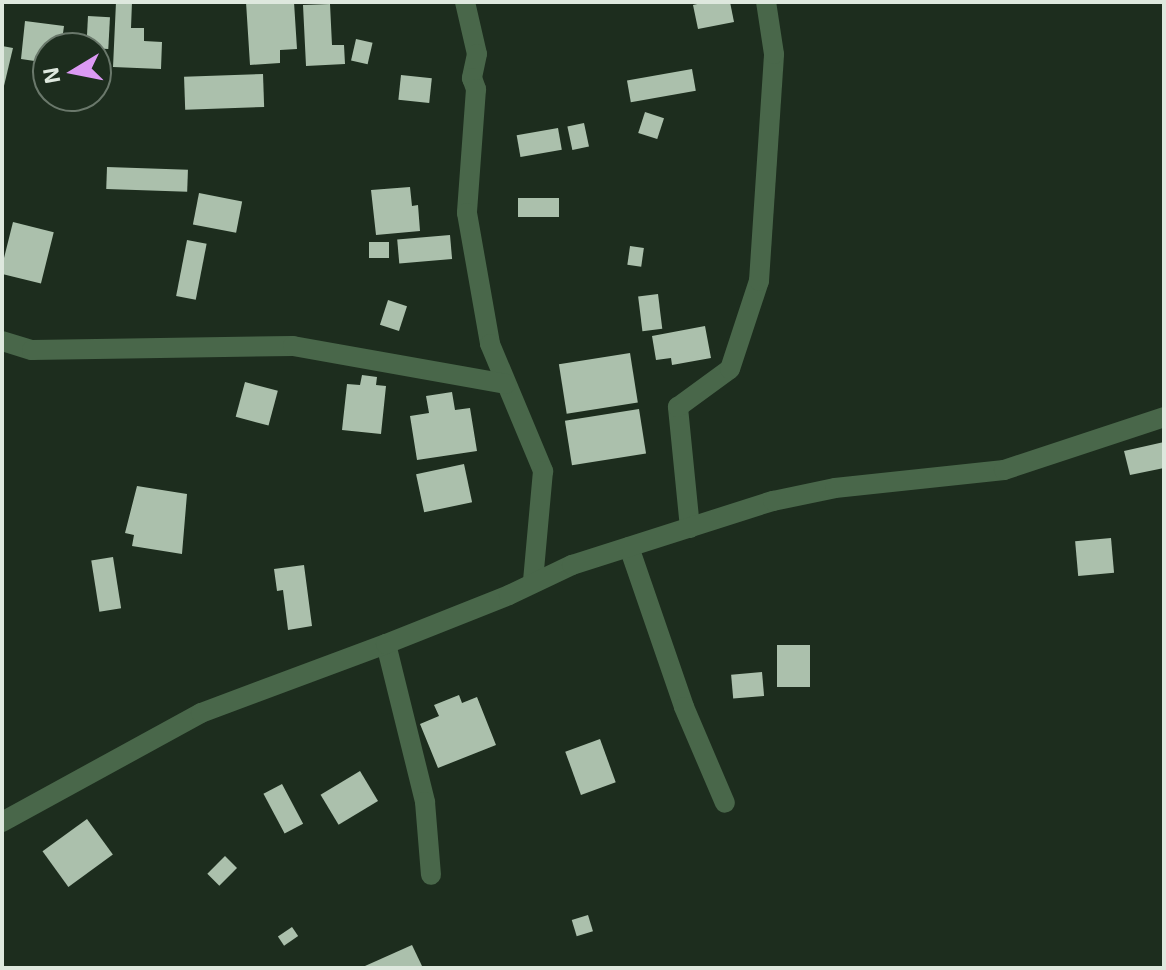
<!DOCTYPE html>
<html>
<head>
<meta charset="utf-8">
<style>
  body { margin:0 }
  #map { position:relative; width:1166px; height:970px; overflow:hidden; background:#1d2d1e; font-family:"Exo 2",sans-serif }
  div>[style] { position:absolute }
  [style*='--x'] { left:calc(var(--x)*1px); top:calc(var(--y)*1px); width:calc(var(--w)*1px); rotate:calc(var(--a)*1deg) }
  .building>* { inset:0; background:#abc0ac; transform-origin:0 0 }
  .street>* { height:20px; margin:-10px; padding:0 10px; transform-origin:10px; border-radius:10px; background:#49674a }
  span { translate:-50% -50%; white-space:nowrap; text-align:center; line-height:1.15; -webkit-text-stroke:8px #1d2d1e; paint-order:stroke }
  .frame { position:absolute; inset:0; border:4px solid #dee8de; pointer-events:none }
  .north { position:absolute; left:32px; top:32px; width:80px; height:80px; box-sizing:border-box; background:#1d2d1e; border:2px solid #6a786b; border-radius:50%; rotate:260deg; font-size:22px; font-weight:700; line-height:32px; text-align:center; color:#dee8de }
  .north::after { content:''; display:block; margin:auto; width:28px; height:36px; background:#dc99f4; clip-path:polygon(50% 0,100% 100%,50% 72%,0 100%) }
</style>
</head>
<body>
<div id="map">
  <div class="building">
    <div style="clip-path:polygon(116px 2px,132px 2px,131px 28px,144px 28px,144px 41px,162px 42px,161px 69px,113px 67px)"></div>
    <div style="clip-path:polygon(246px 2px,294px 2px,297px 49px,280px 50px,280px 63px,250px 65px)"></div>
    <div style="clip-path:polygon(706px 2px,730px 2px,734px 22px,698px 29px,693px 5px)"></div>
    <div style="clip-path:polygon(330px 4px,332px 45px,344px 45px,345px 64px,306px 66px,303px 5px)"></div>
    <div style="left:88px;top:16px;width:22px;height:32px;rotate:3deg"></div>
    <div style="clip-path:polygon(25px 21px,64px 26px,61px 48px,48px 48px,48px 63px,21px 59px)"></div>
    <div style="left:356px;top:39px;width:17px;height:22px;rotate:13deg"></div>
    <div style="clip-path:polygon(2px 46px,13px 48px,3px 90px,2px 90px)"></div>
    <div style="left:692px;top:69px;width:22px;height:66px;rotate:80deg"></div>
    <div style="left:263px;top:74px;width:33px;height:79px;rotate:88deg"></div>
    <div style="left:401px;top:75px;width:31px;height:25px;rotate:6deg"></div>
    <div style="left:645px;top:112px;width:20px;height:22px;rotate:18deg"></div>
    <div style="left:584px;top:123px;width:24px;height:17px;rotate:78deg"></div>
    <div style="left:558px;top:128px;width:22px;height:42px;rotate:80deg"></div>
    <div style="left:107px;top:167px;width:81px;height:22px;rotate:2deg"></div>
    <div style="clip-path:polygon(410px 187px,412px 206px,418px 205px,420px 231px,376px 235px,371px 190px)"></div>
    <div style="left:199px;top:193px;width:44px;height:32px;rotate:11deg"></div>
    <div style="left:559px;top:198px;width:19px;height:41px;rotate:90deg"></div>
    <div style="left:13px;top:222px;width:42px;height:53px;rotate:14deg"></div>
    <div style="left:450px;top:235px;width:24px;height:53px;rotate:85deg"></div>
    <div style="left:187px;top:240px;width:20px;height:57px;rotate:11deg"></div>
    <div style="left:369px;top:242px;width:20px;height:16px"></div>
    <div style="left:630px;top:246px;width:14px;height:19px;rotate:8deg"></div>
    <div style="left:658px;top:294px;width:35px;height:20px;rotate:83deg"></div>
    <div style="left:388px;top:300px;width:20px;height:26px;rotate:18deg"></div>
    <div style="clip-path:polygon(705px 326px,711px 358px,672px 365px,671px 358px,656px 360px,652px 336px)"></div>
    <div style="left:630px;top:353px;width:50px;height:72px;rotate:81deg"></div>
    <div style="clip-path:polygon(362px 375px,377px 377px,376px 385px,386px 386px,381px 434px,342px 430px,347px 384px,360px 385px)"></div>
    <div style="left:245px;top:382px;width:34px;height:36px;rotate:15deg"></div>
    <div style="clip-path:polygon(452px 392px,455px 410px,470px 408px,477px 451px,417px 460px,410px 416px,429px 413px,426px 396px)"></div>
    <div style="left:639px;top:409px;width:45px;height:75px;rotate:81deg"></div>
    <div style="clip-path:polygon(1164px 442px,1164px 468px,1130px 475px,1124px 451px)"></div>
    <div style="left:464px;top:464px;width:39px;height:49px;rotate:78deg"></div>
    <div style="clip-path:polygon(137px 486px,187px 494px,182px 554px,132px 546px,134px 535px,125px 533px)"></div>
    <div style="left:1111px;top:538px;width:35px;height:36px;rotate:85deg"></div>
    <div style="left:113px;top:557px;width:52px;height:22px;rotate:81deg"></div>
    <div style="clip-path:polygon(304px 565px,312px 626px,288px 630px,283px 590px,277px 591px,274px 569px)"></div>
    <div style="left:810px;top:645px;width:42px;height:33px;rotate:90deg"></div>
    <div style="left:762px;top:672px;width:24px;height:31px;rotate:85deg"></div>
    <div style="clip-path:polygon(459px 695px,462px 703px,477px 697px,496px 745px,438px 768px,420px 724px,439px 716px,434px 705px)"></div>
    <div style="left:600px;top:739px;width:46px;height:37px;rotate:70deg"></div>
    <div style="left:360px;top:771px;width:35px;height:46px;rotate:59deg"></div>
    <div style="left:282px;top:784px;width:45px;height:21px;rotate:62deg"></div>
    <div style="left:87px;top:819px;width:44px;height:55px;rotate:54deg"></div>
    <div style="left:225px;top:856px;width:17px;height:25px;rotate:45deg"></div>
    <div style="left:588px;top:915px;width:17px;height:17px;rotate:73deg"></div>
    <div style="left:292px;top:927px;width:11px;height:17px;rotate:56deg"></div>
    <div style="clip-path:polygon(412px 945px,422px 966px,366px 968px,365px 966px)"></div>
  </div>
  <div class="street">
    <div style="--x:465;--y:2;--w:53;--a:77"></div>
    <div style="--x:477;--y:54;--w:25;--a:102"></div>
    <div style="--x:472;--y:78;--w:12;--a:70"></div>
    <div style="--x:476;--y:89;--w:124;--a:94.2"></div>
    <div style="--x:467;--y:213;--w:133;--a:80"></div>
    <div style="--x:490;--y:344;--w:138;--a:67.3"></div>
    <div style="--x:543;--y:471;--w:110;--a:95.2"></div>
    <div style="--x:2;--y:341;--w:31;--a:17"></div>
    <div style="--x:32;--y:350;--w:261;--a:-0.9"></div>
    <div style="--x:293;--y:346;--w:216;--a:10.1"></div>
    <div style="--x:690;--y:528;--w:122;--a:-95.7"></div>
    <div style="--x:678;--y:407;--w:64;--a:-36.2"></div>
    <div style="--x:730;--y:369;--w:93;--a:-71.8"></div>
    <div style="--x:759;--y:281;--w:227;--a:-86.2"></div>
    <div style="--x:774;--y:54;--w:53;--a:-98.7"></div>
    <div style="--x:629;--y:547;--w:169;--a:71"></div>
    <div style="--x:684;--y:707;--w:104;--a:66.9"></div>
    <div style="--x:386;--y:644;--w:163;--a:76.1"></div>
    <div style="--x:425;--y:802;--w:73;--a:85.3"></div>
    <div style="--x:2;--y:822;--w:227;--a:-28.7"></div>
    <div style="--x:201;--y:713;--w:197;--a:-20.5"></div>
    <div style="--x:386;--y:644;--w:132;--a:-21.7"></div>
    <div style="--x:509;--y:595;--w:70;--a:-25.5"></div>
    <div style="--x:572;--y:565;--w:211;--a:-17.7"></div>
    <div style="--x:773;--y:501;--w:63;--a:-11.8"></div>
    <div style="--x:835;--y:488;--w:170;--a:-6.1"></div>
    <div style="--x:1004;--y:470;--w:169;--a:-18.3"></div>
  </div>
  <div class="frame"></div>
  <div class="north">N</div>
</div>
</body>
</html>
